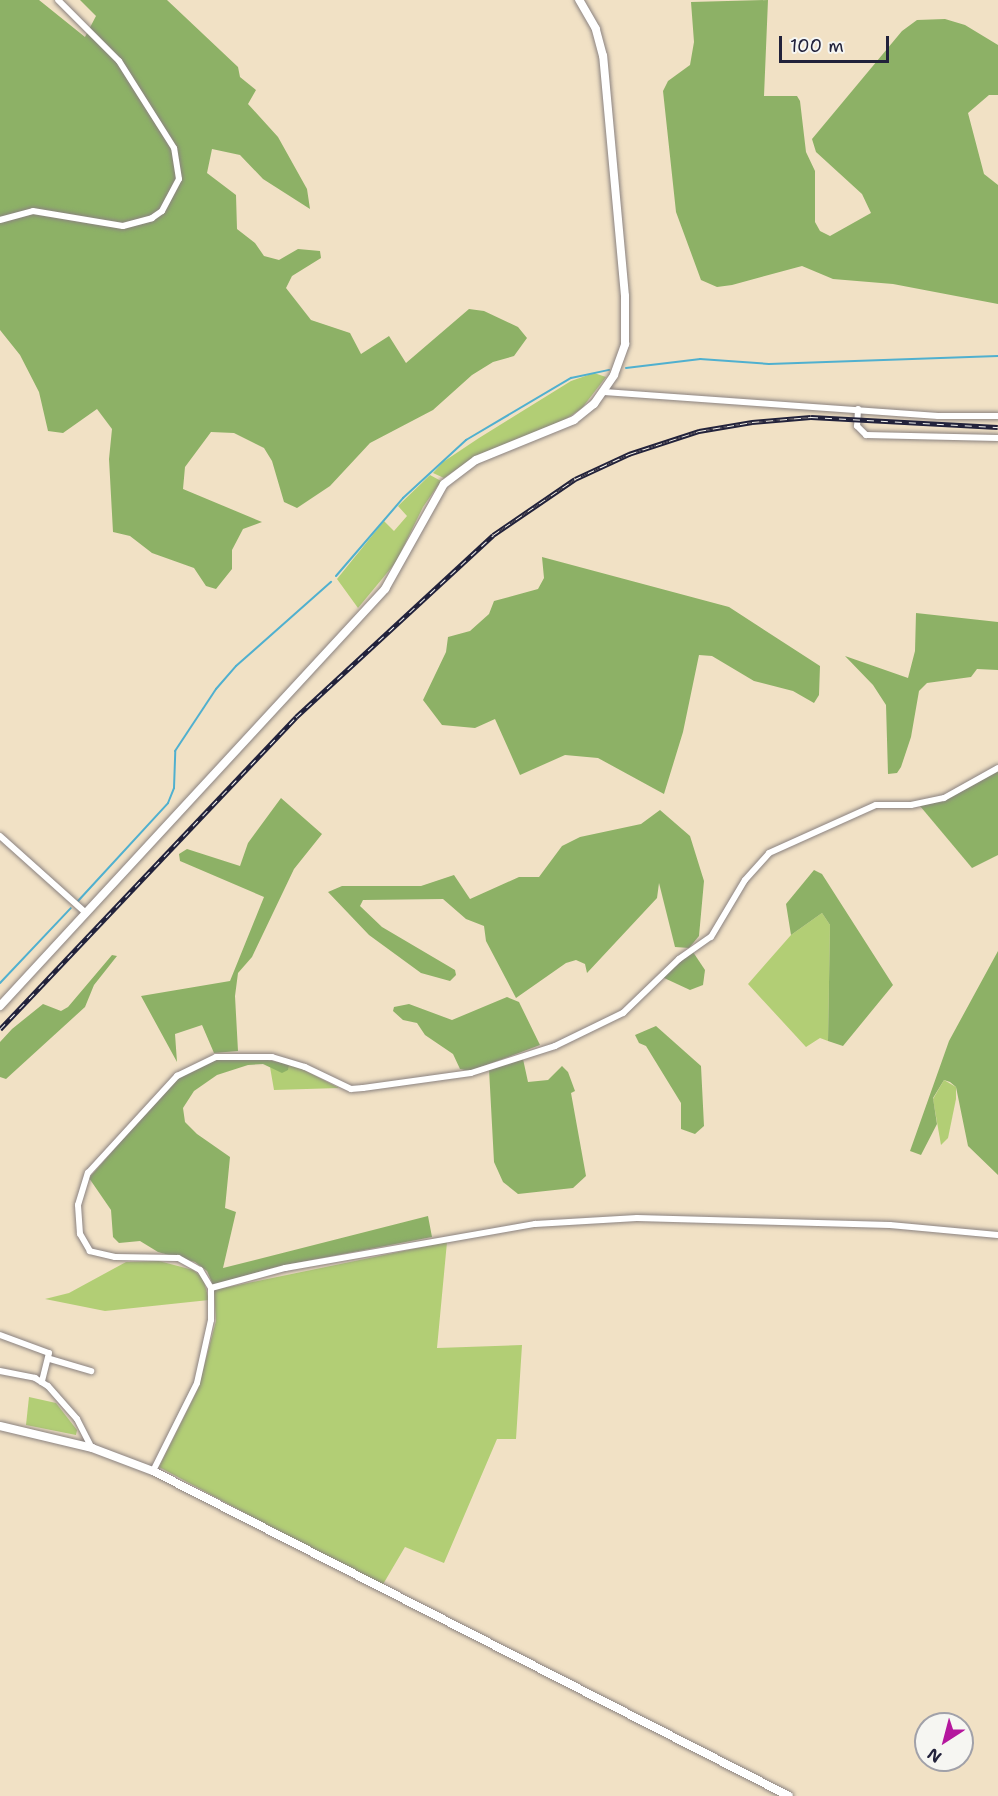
<!DOCTYPE html>
<html>
<head>
<meta charset="utf-8">
<style>
  body { margin:0 }
  #map { position:relative; width:998px; height:1796px; overflow:hidden; background:#f1e1c5; font-family:"Shantell Sans",sans-serif }
  div>[style] { position:absolute }
  [style*='--x'] { left:calc(var(--x)*1px); top:calc(var(--y)*1px); width:calc(var(--w)*1px); rotate:calc(var(--a)*1deg) }
  .green>* { inset:0; background:#b2ce75 }
  .forest>* { inset:0; background:#8db166 }
  .stream>* { height:2px; margin:-1px; padding:0 1px; transform-origin:1px; border-radius:1px; background:#50b0cf }
  .roads { filter:drop-shadow(0 0 2px #8a8280) drop-shadow(0 0 2px #8a8280) }
  .minor>* { height:6px; margin:-3px; padding:0 3px; transform-origin:3px; border-radius:3px; background:#fff }
  .tertiary>* { height:8px; margin:-4px; padding:0 4px; transform-origin:4px; border-radius:4px; background:#fff }
  .rail>* { height:4.5px; margin-top:-2.25px; transform-origin:0; background:repeating-linear-gradient(90deg,#f6f6f2 0 7px,#22223b 0 14px); box-sizing:border-box; border-block:2px solid #22223b }
  span { translate:-50% -50%; white-space:nowrap; text-align:center; line-height:1.15; -webkit-text-stroke:4.5px #f6f6f2; paint-order:stroke }
  .north { position:absolute; left:914px; top:1712px; width:60px; height:60px; box-sizing:border-box; background:#f6f6f2; border:2px solid #a1a1a9; border-radius:50%; rotate:216deg; font-size:16px; font-weight:700; line-height:24px; text-align:center; color:#22223b }
  .north::after { content:''; display:block; margin:auto; width:21px; height:27px; background:#b5179e; clip-path:polygon(50% 0,100% 100%,50% 72%,0 100%) }
  .scale { position:absolute; left:779px; top:36px; width:110px; height:27px; box-sizing:border-box; border:3px solid #22223b; border-top:0; padding-left:8px; font-size:18px; line-height:21px; white-space:nowrap; color:#22223b; -webkit-text-stroke:4px #f6f6f2; paint-order:stroke }
</style>
</head>
<body>
<div id="map">
  <div class="green">
    <div style="clip-path:polygon(594px 373px,606px 377px,582px 408px,559px 424px,477px 455px,444px 478px,433px 473px,443px 462px,479px 438px,571px 381px)"></div>
    <div style="clip-path:polygon(430px 475px,441px 481px,423px 507px,396px 562px,358px 608px,337px 579px,384px 521px,394px 531px,407px 516px,398px 506px)"></div>
    <div style="clip-path:polygon(822px 913px,830px 925px,828px 1041px,820px 1038px,806px 1047px,748px 984px,791px 935px)"></div>
    <div style="clip-path:polygon(289px 1064px,302px 1069px,339px 1088px,274px 1090px,270px 1067px,276px 1069px)"></div>
    <div style="clip-path:polygon(944px 1080px,956px 1087px,956px 1099px,948px 1138px,941px 1145px,933px 1099px)"></div>
    <div style="clip-path:polygon(447px 1242px,437px 1348px,522px 1345px,516px 1439px,497px 1439px,444px 1563px,405px 1547px,382px 1586px,159px 1467px,198px 1389px,216px 1321px,214px 1290px)"></div>
    <div style="clip-path:polygon(159px 1261px,193px 1270px,203px 1278px,209px 1300px,105px 1311px,45px 1299px,69px 1293px,126px 1262px)"></div>
    <div style="clip-path:polygon(29px 1397px,56px 1403px,77px 1430px,76px 1435px,26px 1425px)"></div>
  </div>
  <div class="forest">
    <div style="clip-path:polygon(0 0,39px 0,85px 37px,96px 16px,80px 0,167px 0,238px 67px,240px 77px,256px 90px,248px 104px,278px 137px,307px 189px,310px 209px,263px 179px,240px 155px,212px 149px,207px 173px,236px 195px,237px 229px,255px 243px,264px 256px,279px 260px,298px 249px,320px 251px,321px 258px,292px 276px,286px 288px,311px 320px,350px 333px,361px 354px,389px 336px,406px 363px,469px 309px,484px 311px,518px 327px,527px 338px,514px 356px,493px 362px,472px 375px,433px 410px,370px 443px,330px 486px,297px 508px,284px 502px,272px 461px,264px 448px,234px 433px,211px 432px,185px 467px,183px 489px,262px 522px,243px 529px,232px 550px,232px 569px,216px 589px,206px 586px,194px 568px,152px 553px,130px 536px,113px 532px,109px 459px,112px 429px,97px 409px,63px 433px,48px 431px,39px 392px,20px 355px,0 330px)"></div>
    <div style="clip-path:polygon(768px 0,764px 96px,797px 96px,800px 101px,806px 152px,815px 171px,815px 222px,820px 231px,830px 236px,871px 213px,862px 194px,816px 152px,812px 139px,902px 31px,917px 20px,945px 19px,965px 25px,998px 45px,998px 95px,989px 95px,968px 113px,984px 174px,998px 185px,998px 304px,893px 284px,833px 279px,802px 266px,732px 285px,717px 287px,701px 280px,676px 212px,663px 91px,668px 81px,690px 65px,694px 42px,691px 2px)"></div>
    <div style="clip-path:polygon(542px 557px,729px 607px,820px 666px,819px 695px,814px 703px,793px 691px,754px 681px,712px 656px,699px 655px,683px 732px,664px 794px,598px 758px,565px 755px,520px 775px,495px 719px,475px 728px,442px 725px,423px 700px,446px 652px,448px 637px,470px 631px,489px 614px,494px 601px,538px 589px,544px 578px)"></div>
    <div style="clip-path:polygon(916px 613px,998px 622px,998px 670px,977px 669px,971px 677px,927px 683px,919px 691px,911px 737px,901px 767px,897px 773px,888px 774px,886px 705px,873px 685px,845px 656px,908px 678px,915px 651px)"></div>
    <div style="clip-path:polygon(998px 771px,998px 855px,972px 868px,920px 806px)"></div>
    <div style="clip-path:polygon(281px 798px,322px 834px,294px 869px,252px 957px,238px 973px,235px 996px,238px 1051px,214px 1053px,202px 1025px,175px 1034px,177px 1062px,141px 996px,230px 981px,264px 897px,180px 861px,179px 854px,187px 849px,240px 866px,248px 843px)"></div>
    <div style="clip-path:polygon(660px 810px,690px 836px,704px 881px,699px 936px,689px 948px,675px 947px,659px 883px,657px 898px,587px 973px,585px 964px,576px 960px,566px 963px,516px 998px,486px 941px,484px 926px,466px 919px,443px 899px,363px 900px,360px 906px,382px 927px,455px 970px,456px 975px,450px 981px,421px 973px,369px 935px,328px 892px,342px 886px,421px 886px,454px 875px,470px 899px,519px 877px,539px 877px,562px 846px,580px 837px,641px 824px)"></div>
    <div style="clip-path:polygon(814px 870px,822px 874px,893px 985px,843px 1046px,828px 1041px,830px 925px,822px 913px,791px 935px,786px 904px)"></div>
    <div style="clip-path:polygon(998px 951px,998px 1175px,968px 1146px,956px 1087px,950px 1082px,944px 1080px,933px 1098px,937px 1124px,921px 1155px,910px 1151px,949px 1041px)"></div>
    <div style="clip-path:polygon(693px 952px,705px 970px,703px 985px,690px 990px,662px 977px)"></div>
    <div style="clip-path:polygon(112px 955px,117px 956px,94px 985px,85px 1007px,6px 1079px,0 1077px,0 1042px,12px 1029px,43px 1004px,61px 1011px,68px 1007px)"></div>
    <div style="clip-path:polygon(507px 997px,519px 1002px,540px 1045px,470px 1071px,460px 1069px,453px 1054px,425px 1035px,417px 1023px,403px 1020px,393px 1011px,394px 1007px,409px 1004px,452px 1020px)"></div>
    <div style="clip-path:polygon(656px 1026px,701px 1066px,704px 1126px,695px 1134px,681px 1129px,681px 1103px,646px 1046px,639px 1043px,635px 1035px)"></div>
    <div style="clip-path:polygon(220px 1059px,262px 1059px,289px 1064px,288px 1070px,282px 1073px,263px 1064px,248px 1065px,217px 1075px,194px 1091px,183px 1108px,185px 1122px,197px 1134px,230px 1157px,225px 1208px,236px 1212px,223px 1268px,428px 1216px,432px 1237px,280px 1266px,213px 1285px,207px 1271px,195px 1262px,158px 1252px,140px 1241px,119px 1243px,113px 1237px,111px 1210px,89px 1178px,175px 1080px,193px 1068px)"></div>
    <div style="clip-path:polygon(523px 1059px,528px 1082px,548px 1080px,562px 1066px,568px 1072px,575px 1091px,571px 1093px,586px 1176px,573px 1188px,518px 1194px,503px 1182px,494px 1162px,489px 1069px)"></div>
  </div>
  <div class="stream">
    <div style="--x:626;--y:368;--w:75;--a:-6.9"></div>
    <div style="--x:700;--y:359;--w:69;--a:4.1"></div>
    <div style="--x:769;--y:364;--w:229;--a:-2"></div>
    <div style="--x:336;--y:576;--w:103;--a:-49.3"></div>
    <div style="--x:403;--y:498;--w:86;--a:-42.6"></div>
    <div style="--x:466;--y:440;--w:122;--a:-30.6"></div>
    <div style="--x:571;--y:378;--w:39;--a:-12"></div>
    <div style="--x:78;--y:901;--w:133;--a:-47.4"></div>
    <div style="--x:168;--y:803;--w:16;--a:-68"></div>
    <div style="--x:174;--y:788;--w:37;--a:-88"></div>
    <div style="--x:175;--y:751;--w:74;--a:-56.5"></div>
    <div style="--x:216;--y:689;--w:30;--a:-49"></div>
    <div style="--x:236;--y:666;--w:127;--a:-41.5"></div>
    <div style="--x:0;--y:983;--w:103;--a:-46.6"></div>
  </div>
  <div class="roads">
    <div class="minor">
      <div style="--x:0;--y:220;--w:34;--a:-15"></div>
      <div style="--x:33;--y:211;--w:91;--a:9.5"></div>
      <div style="--x:123;--y:226;--w:30;--a:-15"></div>
      <div style="--x:152;--y:218;--w:12;--a:-35"></div>
      <div style="--x:162;--y:211;--w:36;--a:-62"></div>
      <div style="--x:179;--y:179;--w:31;--a:-99"></div>
      <div style="--x:174;--y:148;--w:103;--a:-122.3"></div>
      <div style="--x:119;--y:61;--w:86;--a:-135"></div>
      <div style="--x:604;--y:392;--w:335;--a:4.1"></div>
      <div style="--x:938;--y:416;--w:60;--a:0"></div>
      <div style="--x:858;--y:409;--w:17;--a:93"></div>
      <div style="--x:857;--y:426;--w:13;--a:45"></div>
      <div style="--x:866;--y:435;--w:132;--a:1.3"></div>
      <div style="--x:0;--y:836;--w:115;--a:41.8"></div>
      <div style="--x:211;--y:1288;--w:77;--a:-15.1"></div>
      <div style="--x:285;--y:1268;--w:254;--a:-10"></div>
      <div style="--x:535;--y:1224;--w:102;--a:-3.4"></div>
      <div style="--x:637;--y:1218;--w:253;--a:1.6"></div>
      <div style="--x:890;--y:1225;--w:108;--a:5.3"></div>
      <div style="--x:0;--y:1335;--w:52;--a:20.2"></div>
      <div style="--x:49;--y:1353;--w:30;--a:104"></div>
      <div style="--x:50;--y:1359;--w:43;--a:16.3"></div>
      <div style="--x:0;--y:1371;--w:36;--a:11"></div>
      <div style="--x:35;--y:1378;--w:15;--a:32"></div>
      <div style="--x:48;--y:1386;--w:44;--a:48.7"></div>
      <div style="--x:77;--y:1419;--w:33;--a:63"></div>
      <div style="--x:153;--y:1471;--w:98;--a:-63.4"></div>
      <div style="--x:197;--y:1383;--w:65;--a:-77.5"></div>
      <div style="--x:211;--y:1320;--w:32;--a:-90"></div>
      <div style="--x:211;--y:1288;--w:21;--a:-121"></div>
      <div style="--x:200;--y:1270;--w:25;--a:-151"></div>
      <div style="--x:178;--y:1258;--w:63;--a:-179.1"></div>
      <div style="--x:115;--y:1257;--w:26;--a:-167"></div>
      <div style="--x:90;--y:1251;--w:20;--a:-120"></div>
      <div style="--x:80;--y:1234;--w:29;--a:-94"></div>
      <div style="--x:78;--y:1205;--w:34;--a:-73"></div>
      <div style="--x:88;--y:1173;--w:132;--a:-47.5"></div>
      <div style="--x:177;--y:1076;--w:43;--a:-26"></div>
      <div style="--x:216;--y:1057;--w:56;--a:0"></div>
      <div style="--x:272;--y:1057;--w:34;--a:17"></div>
      <div style="--x:305;--y:1067;--w:51;--a:25.6"></div>
      <div style="--x:351;--y:1089;--w:12;--a:-5"></div>
      <div style="--x:363;--y:1088;--w:109;--a:-7.9"></div>
      <div style="--x:471;--y:1073;--w:88;--a:-17.8"></div>
      <div style="--x:555;--y:1046;--w:76;--a:-25.9"></div>
      <div style="--x:623;--y:1013;--w:78;--a:-44"></div>
      <div style="--x:679;--y:959;--w:39;--a:-35"></div>
      <div style="--x:711;--y:937;--w:66;--a:-59.2"></div>
      <div style="--x:745;--y:880;--w:36;--a:-48"></div>
      <div style="--x:769;--y:853;--w:117;--a:-24.2"></div>
      <div style="--x:876;--y:805;--w:35;--a:0"></div>
      <div style="--x:911;--y:805;--w:34;--a:-12"></div>
      <div style="--x:944;--y:798;--w:62;--a:-29.1"></div>
    </div>
    <div class="tertiary">
      <div style="--x:0;--y:1006;--w:568;--a:-47.28"></div>
      <div style="--x:385;--y:589;--w:120;--a:-60.7"></div>
      <div style="--x:444;--y:484;--w:40;--a:-37"></div>
      <div style="--x:476;--y:460;--w:106;--a:-22.2"></div>
      <div style="--x:574;--y:420;--w:26;--a:-39"></div>
      <div style="--x:594;--y:404;--w:35;--a:-55"></div>
      <div style="--x:614;--y:375;--w:33;--a:-70"></div>
      <div style="--x:625;--y:344;--w:48;--a:-90"></div>
      <div style="--x:625;--y:296;--w:241;--a:-95.2"></div>
      <div style="--x:603;--y:56;--w:28;--a:-105"></div>
      <div style="--x:596;--y:29;--w:34;--a:-120"></div>
      <div style="--x:0;--y:1426;--w:95;--a:13.4"></div>
      <div style="--x:92;--y:1448;--w:65;--a:20.7"></div>
      <div style="--x:153;--y:1471;--w:714;--a:27.07"></div>
    </div>
  </div>
  <div class="rail">
    <div style="--x:0;--y:1029;--w:430;--a:-46.5"></div>
    <div style="--x:296;--y:717;--w:268;--a:-42.7"></div>
    <div style="--x:493;--y:535;--w:99;--a:-34.3"></div>
    <div style="--x:575;--y:479;--w:60;--a:-24.8"></div>
    <div style="--x:629;--y:454;--w:74;--a:-18.2"></div>
    <div style="--x:699;--y:431;--w:54;--a:-9.6"></div>
    <div style="--x:752;--y:422;--w:59;--a:-4.8"></div>
    <div style="--x:811;--y:417;--w:187;--a:3.1"></div>
  </div>
  <div class="north">N</div>
  <div class="scale">100 m</div>
</div>
</body>
</html>
